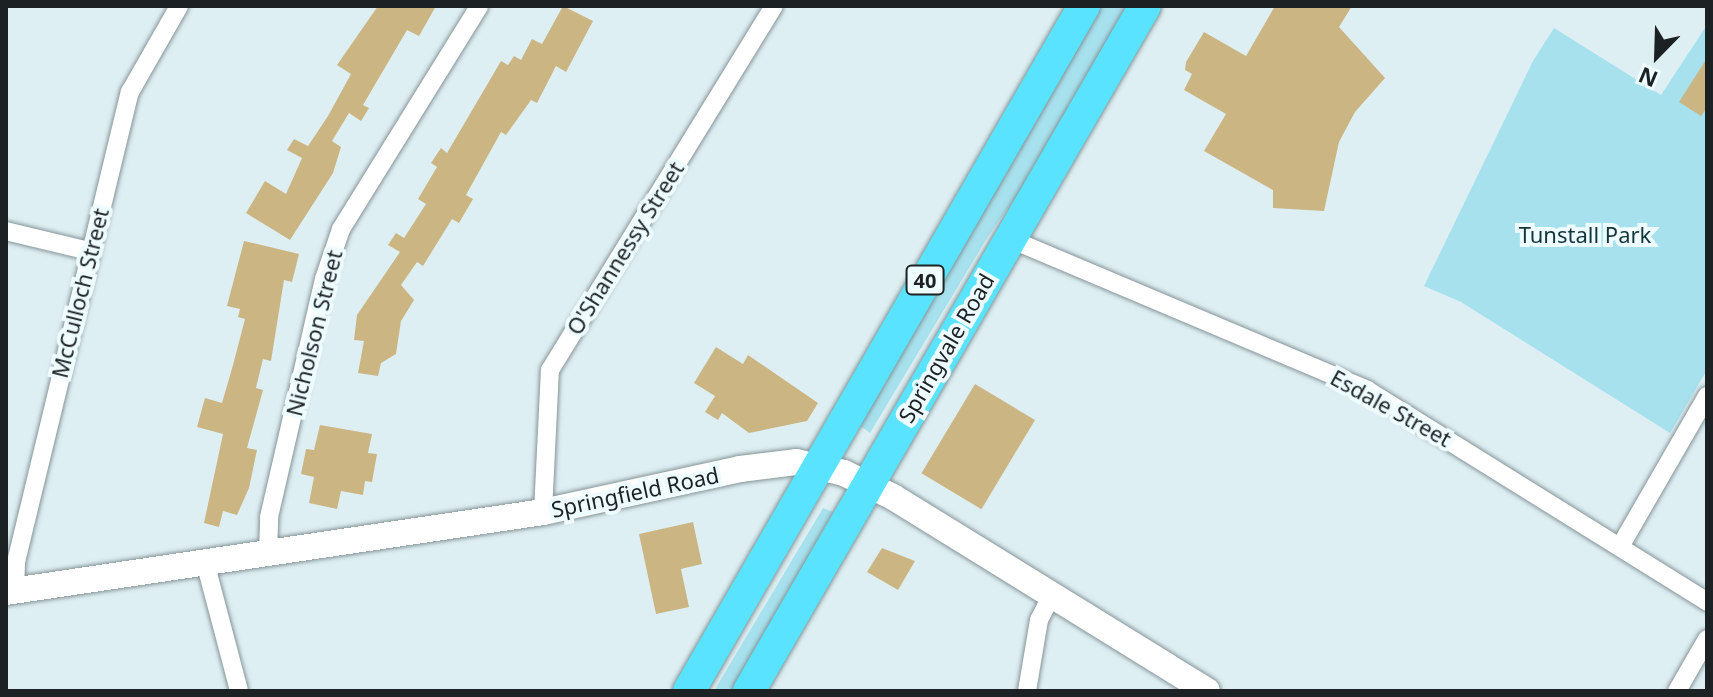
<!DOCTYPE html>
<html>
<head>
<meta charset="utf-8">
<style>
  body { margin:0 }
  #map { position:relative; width:1713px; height:697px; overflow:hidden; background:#deeff3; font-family:"Noto Sans",sans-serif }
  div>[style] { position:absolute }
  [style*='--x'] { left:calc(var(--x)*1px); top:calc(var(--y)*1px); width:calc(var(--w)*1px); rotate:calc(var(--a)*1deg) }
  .green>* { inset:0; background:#a7e1ee }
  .building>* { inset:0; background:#cbb683; transform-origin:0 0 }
  .roads { filter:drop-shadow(0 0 2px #859498) drop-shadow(0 0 2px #859498) }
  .street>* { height:18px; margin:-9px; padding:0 9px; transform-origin:9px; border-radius:9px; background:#fff }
  .secondary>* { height:26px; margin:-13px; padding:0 13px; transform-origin:13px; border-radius:13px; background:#fff }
  .highway>* { height:32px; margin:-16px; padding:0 16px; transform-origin:16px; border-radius:16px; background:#5ae3fe }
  span { translate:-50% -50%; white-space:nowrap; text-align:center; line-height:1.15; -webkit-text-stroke:8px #eefcff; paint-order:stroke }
  .shield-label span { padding:2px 6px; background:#eefcff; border:2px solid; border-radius:6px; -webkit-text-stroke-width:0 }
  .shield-label { font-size:20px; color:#1c2224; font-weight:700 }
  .park-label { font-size:22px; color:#13353b }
  .street-label { font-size:22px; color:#1c2224 }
  .frame { position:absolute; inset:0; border:8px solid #1c2224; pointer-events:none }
  .north { position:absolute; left:1617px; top:16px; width:80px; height:80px; -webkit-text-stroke:6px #eefcff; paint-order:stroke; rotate:203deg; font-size:22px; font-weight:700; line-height:32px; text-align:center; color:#1c2224 }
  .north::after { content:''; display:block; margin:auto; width:28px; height:36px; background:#1c2224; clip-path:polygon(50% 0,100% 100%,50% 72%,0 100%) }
</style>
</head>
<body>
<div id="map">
  <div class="green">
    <div style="clip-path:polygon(1100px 6px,1128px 6px,1038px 165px,987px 238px,870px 433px,859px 425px)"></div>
    <div style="clip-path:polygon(1707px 25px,1707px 370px,1670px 433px,1461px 302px,1424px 286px,1533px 61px,1554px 28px,1661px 95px)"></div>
    <div style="clip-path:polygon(823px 508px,833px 512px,733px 691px,714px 691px)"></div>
  </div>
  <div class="building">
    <div style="clip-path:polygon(378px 6px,436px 6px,419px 36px,407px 30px,363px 105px,369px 108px,361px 121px,349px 113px,332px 141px,341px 147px,333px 173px,290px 240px,246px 213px,265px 181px,286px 194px,302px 158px,287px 150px,294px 139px,308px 146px,328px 116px,351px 74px,337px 65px)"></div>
    <div style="clip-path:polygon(563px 6px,593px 21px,566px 72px,556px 66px,537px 103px,531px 100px,506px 135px,501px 132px,466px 195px,473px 199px,459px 223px,452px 219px,423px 266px,417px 262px,401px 285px,414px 300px,401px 321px,396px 354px,381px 363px,378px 376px,358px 373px,364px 341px,354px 340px,357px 315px,400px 252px,388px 245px,396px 233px,404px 238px,426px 204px,418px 199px,437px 167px,431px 163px,441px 148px,447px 153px,501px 61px,508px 65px,514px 56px,521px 60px,532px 39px,542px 44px)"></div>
    <div style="clip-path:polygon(1275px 6px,1352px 6px,1339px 27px,1385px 78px,1355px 112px,1339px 142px,1324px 211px,1273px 208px,1273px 190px,1204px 151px,1226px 114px,1184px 90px,1192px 74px,1185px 70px,1186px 62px,1204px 32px,1246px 56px)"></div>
    <div style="clip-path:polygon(1707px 58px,1707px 108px,1701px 116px,1679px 102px)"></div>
    <div style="clip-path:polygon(244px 241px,299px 254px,292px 282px,284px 280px,271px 361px,263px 359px,256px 388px,263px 390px,247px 448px,257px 450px,249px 488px,237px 515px,223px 511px,219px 527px,204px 523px,223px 434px,197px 427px,205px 398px,222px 403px,233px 365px,245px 319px,238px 317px,240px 309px,227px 306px)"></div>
    <div style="clip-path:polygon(716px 347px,743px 364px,748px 355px,818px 403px,807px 421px,749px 433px,722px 413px,718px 420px,705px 412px,715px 396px,694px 383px)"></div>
    <div style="left:975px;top:384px;width:70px;height:104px;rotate:31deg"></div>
    <div style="clip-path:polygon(320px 425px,372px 434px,368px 453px,377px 454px,372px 482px,365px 481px,363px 495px,341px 491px,337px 509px,309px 503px,314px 477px,301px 474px,306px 449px,314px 450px)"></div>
    <div style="clip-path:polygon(693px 522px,702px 564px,681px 569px,689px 607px,656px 614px,639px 534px)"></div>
    <div style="clip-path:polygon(882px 548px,915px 561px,898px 590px,867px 572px)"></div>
  </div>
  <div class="roads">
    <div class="street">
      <div style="--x:6;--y:231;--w:85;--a:13.5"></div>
      <div style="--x:1008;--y:238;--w:390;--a:22.9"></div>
      <div style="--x:1367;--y:390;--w:401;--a:31.9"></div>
      <div style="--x:543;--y:512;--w:142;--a:-87.2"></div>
      <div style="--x:550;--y:370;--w:427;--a:-58.4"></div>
      <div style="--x:1621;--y:545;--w:172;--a:-60"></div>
      <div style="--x:268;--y:553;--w:36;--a:-88"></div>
      <div style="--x:269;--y:517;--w:244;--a:-77"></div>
      <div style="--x:324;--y:279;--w:53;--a:-71.2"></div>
      <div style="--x:341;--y:229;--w:262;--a:-58.2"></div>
      <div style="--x:205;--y:562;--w:133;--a:75.2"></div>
      <div style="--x:15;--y:591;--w:29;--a:-88"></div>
      <div style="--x:16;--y:562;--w:484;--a:-76.4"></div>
      <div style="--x:130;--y:92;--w:99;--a:-60.3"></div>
      <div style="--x:1027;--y:691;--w:72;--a:-80.4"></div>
      <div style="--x:1039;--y:620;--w:29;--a:-63"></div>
      <div style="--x:1677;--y:691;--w:60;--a:-60"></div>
    </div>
    <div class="secondary">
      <div style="--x:6;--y:592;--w:543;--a:-8.47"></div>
      <div style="--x:543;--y:512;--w:202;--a:-12.3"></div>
      <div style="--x:740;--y:469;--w:56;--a:-7.1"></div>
      <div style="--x:796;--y:462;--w:49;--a:12.9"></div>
      <div style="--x:844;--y:473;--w:55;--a:26.1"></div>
      <div style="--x:893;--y:497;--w:369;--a:31.7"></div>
    </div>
    <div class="highway">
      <div style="--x:689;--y:691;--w:791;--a:-60.03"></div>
      <div style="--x:749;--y:691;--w:791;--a:-59.97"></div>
    </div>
  </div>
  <div class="shield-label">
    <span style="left:925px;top:280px">40</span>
  </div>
  <div class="park-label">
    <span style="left:1585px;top:235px">Tunstall Park</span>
  </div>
  <div class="street-label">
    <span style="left:625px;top:248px;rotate:-58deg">O'Shannessy Street</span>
    <span style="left:80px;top:293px;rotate:-76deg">McCulloch Street</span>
    <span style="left:314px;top:333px;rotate:-76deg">Nicholson Street</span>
    <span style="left:946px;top:348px;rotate:-60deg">Springvale Road</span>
    <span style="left:1391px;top:408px;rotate:29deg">Esdale Street</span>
    <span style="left:635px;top:492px;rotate:-12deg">Springfield Road</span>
  </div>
  <div class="frame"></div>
  <div class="north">N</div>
</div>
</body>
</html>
